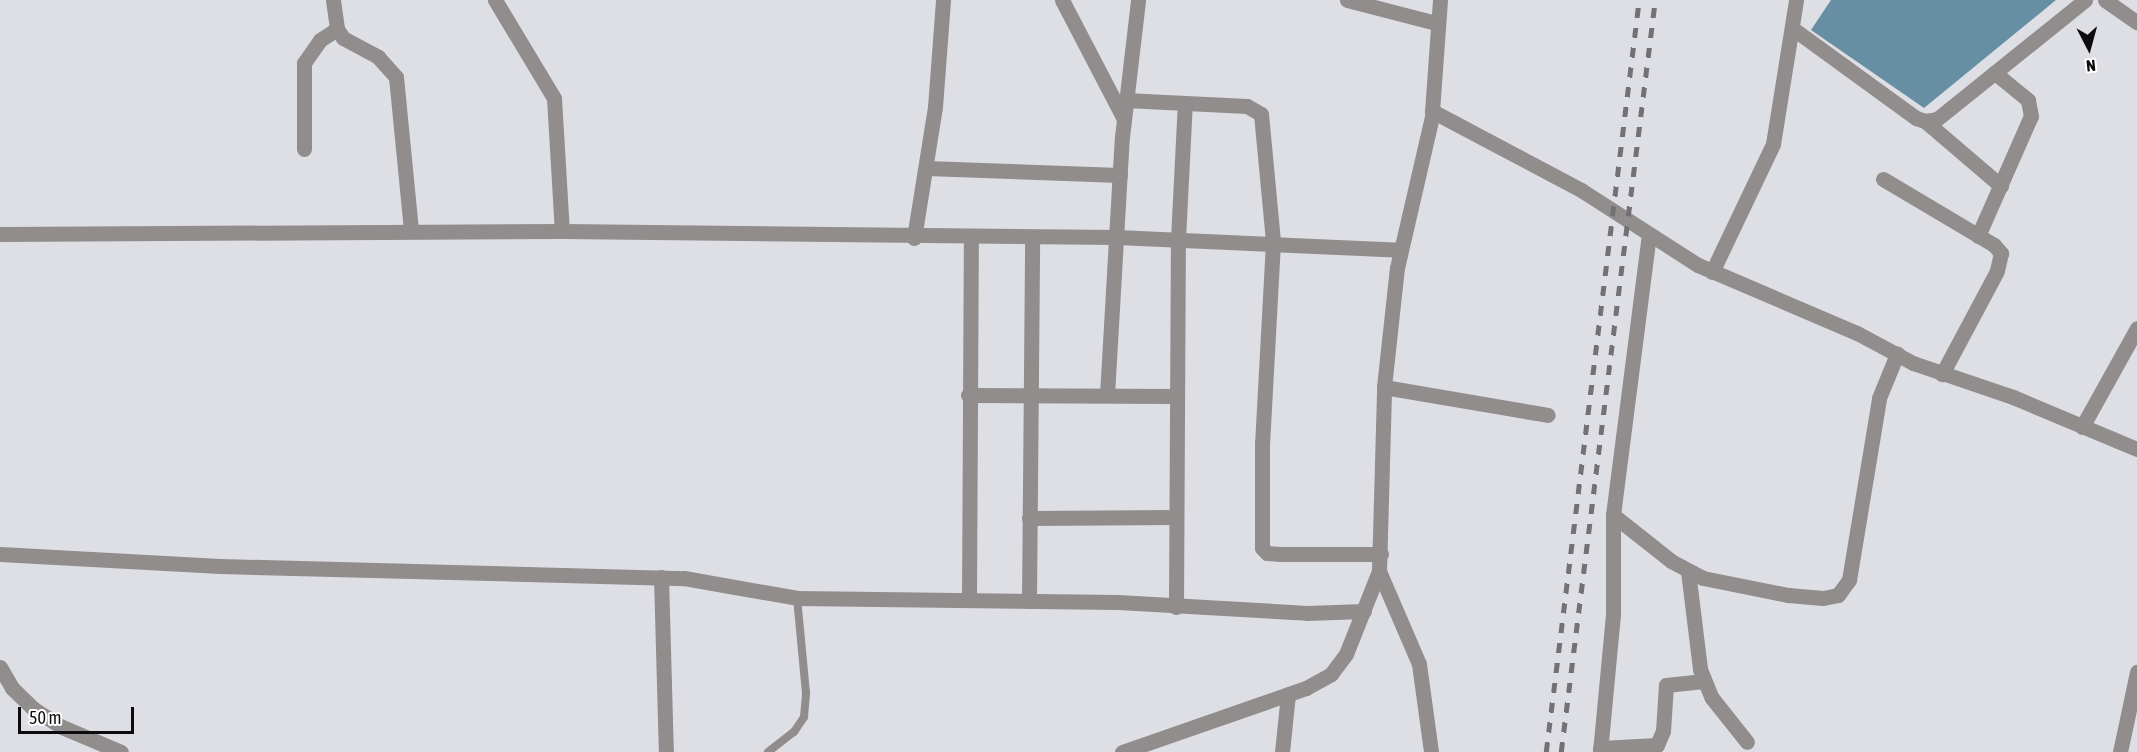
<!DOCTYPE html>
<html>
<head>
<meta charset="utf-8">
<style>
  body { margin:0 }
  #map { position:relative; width:2137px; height:752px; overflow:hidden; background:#dedee5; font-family:"Asap Condensed",sans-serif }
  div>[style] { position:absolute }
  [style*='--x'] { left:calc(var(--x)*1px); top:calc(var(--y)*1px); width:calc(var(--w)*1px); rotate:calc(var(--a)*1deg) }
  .water>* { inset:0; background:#678fa3 }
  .lane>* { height:8px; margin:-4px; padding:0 4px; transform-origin:4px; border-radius:4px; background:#918d8d }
  .street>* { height:15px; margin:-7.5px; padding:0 7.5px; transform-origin:7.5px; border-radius:7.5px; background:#918d8d }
  .rail>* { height:4.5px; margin-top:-2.25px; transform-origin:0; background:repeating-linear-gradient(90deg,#727276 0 10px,transparent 0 20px) }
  span { translate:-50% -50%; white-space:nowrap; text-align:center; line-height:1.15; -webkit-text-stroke:6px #fff; paint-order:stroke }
  .north { position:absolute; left:2059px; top:18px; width:60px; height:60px; -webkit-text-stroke:4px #fff; paint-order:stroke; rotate:174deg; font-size:16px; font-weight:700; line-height:24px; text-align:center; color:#0c0c0e }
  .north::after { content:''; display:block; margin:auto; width:21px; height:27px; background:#0c0c0e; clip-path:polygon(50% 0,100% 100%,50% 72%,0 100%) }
  .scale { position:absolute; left:18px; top:707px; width:116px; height:27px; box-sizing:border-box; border:3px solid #0c0c0e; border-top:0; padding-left:8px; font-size:18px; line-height:21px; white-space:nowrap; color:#0c0c0e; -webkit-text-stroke:4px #fff; paint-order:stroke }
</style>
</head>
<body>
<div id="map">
  <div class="water">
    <div style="clip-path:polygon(1831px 0,2056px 0,1924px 108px,1811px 30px)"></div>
  </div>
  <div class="lane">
    <div style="--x:768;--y:752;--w:33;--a:-38"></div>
    <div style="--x:794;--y:732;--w:18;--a:-56"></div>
    <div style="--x:804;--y:717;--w:24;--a:-85"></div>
    <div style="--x:806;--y:693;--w:95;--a:-95.4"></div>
  </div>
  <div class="street">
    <div style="--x:333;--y:0;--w:29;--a:82"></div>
    <div style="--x:337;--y:29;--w:11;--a:56"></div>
    <div style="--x:343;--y:38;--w:40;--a:28"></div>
    <div style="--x:378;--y:57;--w:27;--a:48"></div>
    <div style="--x:396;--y:77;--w:153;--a:84.4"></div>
    <div style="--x:495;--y:0;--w:114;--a:59"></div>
    <div style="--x:554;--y:98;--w:133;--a:86.6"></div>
    <div style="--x:1062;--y:0;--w:132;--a:62.5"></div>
    <div style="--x:1347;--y:0;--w:92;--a:14.5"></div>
    <div style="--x:1440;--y:0;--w:111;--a:94.1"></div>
    <div style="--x:1432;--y:111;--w:169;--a:27.9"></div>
    <div style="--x:1581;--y:190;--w:139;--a:32.7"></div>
    <div style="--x:1698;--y:265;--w:173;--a:23.2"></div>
    <div style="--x:1857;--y:333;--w:64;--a:28.2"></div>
    <div style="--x:1913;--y:363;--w:106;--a:18.8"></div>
    <div style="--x:2013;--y:397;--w:134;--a:22.8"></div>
    <div style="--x:2105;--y:0;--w:39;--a:35"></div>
    <div style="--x:1792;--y:28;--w:153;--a:36"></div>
    <div style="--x:1916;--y:118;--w:9;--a:18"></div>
    <div style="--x:1925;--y:121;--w:12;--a:-9"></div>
    <div style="--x:1937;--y:119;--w:190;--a:-38.8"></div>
    <div style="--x:1125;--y:100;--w:122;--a:2.8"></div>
    <div style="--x:1247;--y:106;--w:16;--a:30"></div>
    <div style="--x:1261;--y:114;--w:129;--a:84.6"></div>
    <div style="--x:1273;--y:242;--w:201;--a:93.1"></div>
    <div style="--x:1262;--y:443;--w:105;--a:90"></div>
    <div style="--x:1262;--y:548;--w:7;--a:45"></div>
    <div style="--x:1267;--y:553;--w:14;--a:4"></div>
    <div style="--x:1281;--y:554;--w:100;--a:0"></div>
    <div style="--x:1925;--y:121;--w:100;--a:40.5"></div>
    <div style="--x:304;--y:149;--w:86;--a:-90"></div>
    <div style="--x:304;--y:63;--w:28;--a:-55"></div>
    <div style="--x:320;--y:40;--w:20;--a:-33"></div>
    <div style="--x:926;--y:168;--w:194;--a:2.1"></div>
    <div style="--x:1883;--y:179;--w:129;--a:30.7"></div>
    <div style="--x:1994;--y:245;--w:11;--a:49"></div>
    <div style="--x:2001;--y:253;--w:18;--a:103"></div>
    <div style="--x:1997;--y:271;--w:117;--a:118.1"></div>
    <div style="--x:0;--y:234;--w:562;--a:-0.31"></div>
    <div style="--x:562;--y:231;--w:555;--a:0.62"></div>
    <div style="--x:1117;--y:237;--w:283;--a:2.6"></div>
    <div style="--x:1978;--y:236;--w:131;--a:-66.2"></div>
    <div style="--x:2031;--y:116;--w:16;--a:-101"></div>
    <div style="--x:2028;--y:100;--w:43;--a:-140.7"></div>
    <div style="--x:914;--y:238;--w:133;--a:-80.9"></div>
    <div style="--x:935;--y:107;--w:107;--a:-85.7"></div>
    <div style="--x:1712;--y:272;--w:142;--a:-64.5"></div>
    <div style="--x:1773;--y:144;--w:146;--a:-80.9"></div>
    <div style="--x:1384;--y:387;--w:166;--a:9.7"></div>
    <div style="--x:968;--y:395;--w:208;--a:0.3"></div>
    <div style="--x:1107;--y:395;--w:258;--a:-86.7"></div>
    <div style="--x:1122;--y:137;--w:138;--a:-83.3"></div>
    <div style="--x:2082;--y:427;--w:113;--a:-60.9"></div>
    <div style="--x:1613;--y:515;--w:74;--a:38.4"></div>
    <div style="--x:1671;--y:561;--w:36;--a:28"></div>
    <div style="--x:1703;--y:578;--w:87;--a:11.3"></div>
    <div style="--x:1788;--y:595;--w:35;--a:5"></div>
    <div style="--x:1823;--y:598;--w:15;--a:-11"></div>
    <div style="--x:1838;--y:595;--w:19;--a:-54"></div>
    <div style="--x:1849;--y:580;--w:184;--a:-80.6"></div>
    <div style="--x:1879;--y:398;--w:48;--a:-67.8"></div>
    <div style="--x:1029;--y:518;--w:146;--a:-0.4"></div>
    <div style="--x:0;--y:554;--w:220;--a:3.1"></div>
    <div style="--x:220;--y:566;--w:464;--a:1.5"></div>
    <div style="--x:684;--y:578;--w:115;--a:10"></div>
    <div style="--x:797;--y:598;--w:321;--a:0.7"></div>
    <div style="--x:1118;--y:602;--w:189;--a:3.3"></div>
    <div style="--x:1307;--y:613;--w:57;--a:-2"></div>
    <div style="--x:1379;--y:571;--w:101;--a:66.7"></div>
    <div style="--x:1419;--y:664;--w:89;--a:82.2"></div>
    <div style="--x:1688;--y:571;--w:99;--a:83"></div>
    <div style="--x:1700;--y:669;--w:31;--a:68"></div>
    <div style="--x:1712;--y:698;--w:56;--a:51.5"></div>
    <div style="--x:661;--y:577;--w:175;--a:88.4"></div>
    <div style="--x:969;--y:599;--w:362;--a:-89.7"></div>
    <div style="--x:1029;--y:601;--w:363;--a:-89.5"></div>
    <div style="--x:1176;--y:607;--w:368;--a:-89.7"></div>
    <div style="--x:1178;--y:239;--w:136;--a:-87.1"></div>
    <div style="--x:0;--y:667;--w:24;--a:60"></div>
    <div style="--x:12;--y:688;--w:30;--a:44"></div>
    <div style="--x:34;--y:709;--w:33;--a:33"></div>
    <div style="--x:62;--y:727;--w:64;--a:23"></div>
    <div style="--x:1600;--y:748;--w:57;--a:-3"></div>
    <div style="--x:1657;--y:745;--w:15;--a:-67"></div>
    <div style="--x:1663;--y:731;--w:46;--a:-86.3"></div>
    <div style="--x:1666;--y:685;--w:38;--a:-6"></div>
    <div style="--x:1122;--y:752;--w:195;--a:-19.2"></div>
    <div style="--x:1306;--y:688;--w:29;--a:-29"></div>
    <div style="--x:1331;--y:674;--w:25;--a:-53"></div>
    <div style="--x:1346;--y:654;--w:89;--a:-68.3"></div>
    <div style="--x:1379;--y:571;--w:184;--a:-88.4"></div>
    <div style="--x:1384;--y:387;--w:120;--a:-83.8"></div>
    <div style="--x:1397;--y:268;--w:160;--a:-77"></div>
    <div style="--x:1282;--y:752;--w:58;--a:-84.1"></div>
    <div style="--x:1600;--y:752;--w:139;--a:-84.6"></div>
    <div style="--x:1613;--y:614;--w:99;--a:-90"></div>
    <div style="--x:1613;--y:515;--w:282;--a:-82.7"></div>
    <div style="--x:2120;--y:752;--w:82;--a:-78"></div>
  </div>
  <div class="rail">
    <div style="--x:1546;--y:752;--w:758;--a:-82.95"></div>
    <div style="--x:1561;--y:752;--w:758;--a:-82.87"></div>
  </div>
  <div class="north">N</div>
  <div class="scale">50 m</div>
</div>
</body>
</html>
